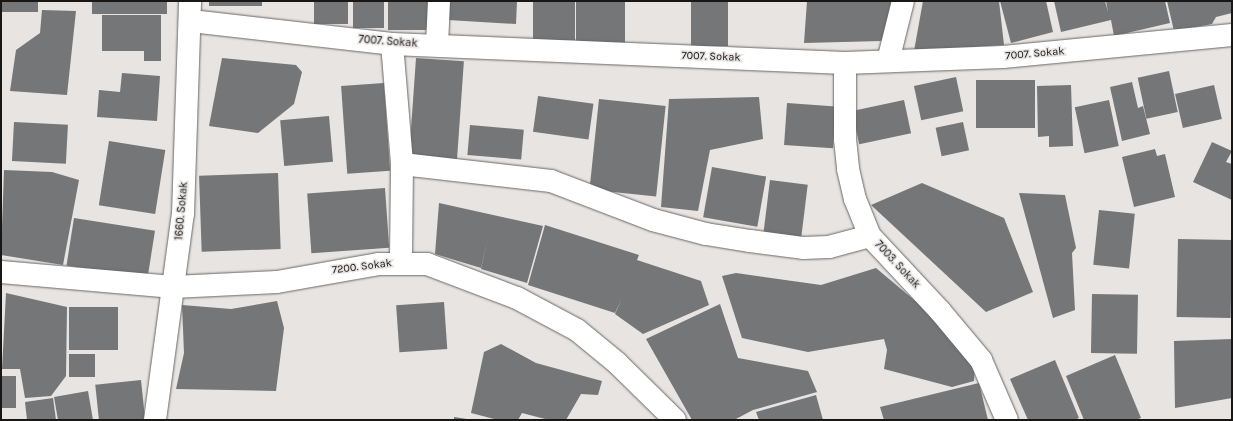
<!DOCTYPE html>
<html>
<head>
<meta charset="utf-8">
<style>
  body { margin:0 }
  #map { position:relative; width:1233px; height:421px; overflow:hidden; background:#e7e4e2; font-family:Karla,sans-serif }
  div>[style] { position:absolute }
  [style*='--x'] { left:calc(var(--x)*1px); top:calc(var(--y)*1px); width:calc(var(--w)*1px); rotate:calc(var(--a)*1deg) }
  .building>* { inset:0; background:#747678; transform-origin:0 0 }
  .roads { filter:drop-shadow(0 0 1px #696765) drop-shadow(0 0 1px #696765) }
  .minor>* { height:22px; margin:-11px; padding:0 11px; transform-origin:11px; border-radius:11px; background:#fff }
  span { translate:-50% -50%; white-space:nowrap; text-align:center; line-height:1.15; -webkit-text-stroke:3px #e7e4e2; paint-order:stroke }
  .street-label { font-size:11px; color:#181716 }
  .frame { position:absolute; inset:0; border:2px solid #181716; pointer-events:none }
</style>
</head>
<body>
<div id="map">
  <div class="building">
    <div style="left:1px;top:1px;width:37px;height:11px"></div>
    <div style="left:92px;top:1px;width:75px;height:13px"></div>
    <div style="left:209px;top:1px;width:53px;height:5px"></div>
    <div style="left:314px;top:1px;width:34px;height:23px"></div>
    <div style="left:353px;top:1px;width:31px;height:27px"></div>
    <div style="left:388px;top:1px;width:41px;height:29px"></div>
    <div style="clip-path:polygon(449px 1px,517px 1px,516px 24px,448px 20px)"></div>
    <div style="left:533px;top:1px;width:42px;height:39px"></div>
    <div style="left:576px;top:1px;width:49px;height:42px"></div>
    <div style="left:691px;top:1px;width:37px;height:45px"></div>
    <div style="clip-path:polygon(807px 1px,898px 1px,892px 32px,881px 41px,804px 43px)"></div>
    <div style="clip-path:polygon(923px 1px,999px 1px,1004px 45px,914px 51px)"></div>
    <div style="clip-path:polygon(1000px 1px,1046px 1px,1053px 32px,1011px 43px)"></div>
    <div style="clip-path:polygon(1054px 1px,1105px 1px,1108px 12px,1106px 1px,1165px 1px,1170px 23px,1114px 36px,1111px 20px,1061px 32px)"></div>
    <div style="clip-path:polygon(1167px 1px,1232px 1px,1232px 13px,1216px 17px,1212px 24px,1174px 31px)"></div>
    <div style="clip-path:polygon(42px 10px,76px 11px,67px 95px,10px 91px,16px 50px,40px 33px)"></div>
    <div style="clip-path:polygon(102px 15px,161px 15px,161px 61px,144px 61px,144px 51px,102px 51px)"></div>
    <div style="clip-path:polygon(222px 58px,296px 65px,302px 72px,294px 104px,258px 133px,209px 126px)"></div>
    <div style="left:416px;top:58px;width:48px;height:100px;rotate:4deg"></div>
    <div style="left:1169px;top:71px;width:42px;height:32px;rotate:78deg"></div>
    <div style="clip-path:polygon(122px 73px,160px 76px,157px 121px,97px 117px,99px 90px,120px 92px)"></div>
    <div style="left:956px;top:77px;width:35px;height:43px;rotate:78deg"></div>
    <div style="left:976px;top:80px;width:59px;height:48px"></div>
    <div style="clip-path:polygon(1132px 82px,1138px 108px,1143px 106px,1150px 134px,1122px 141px,1110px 87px)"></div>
    <div style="left:384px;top:83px;width:88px;height:43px;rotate:86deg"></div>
    <div style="clip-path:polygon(1071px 85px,1073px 146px,1049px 147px,1049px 136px,1038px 137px,1037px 86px)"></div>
    <div style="left:1214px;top:85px;width:35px;height:40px;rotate:77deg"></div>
    <div style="left:538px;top:96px;width:56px;height:36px;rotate:8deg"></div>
    <div style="clip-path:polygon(759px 97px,763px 139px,710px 150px,698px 211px,661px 207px,669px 99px)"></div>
    <div style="left:599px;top:99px;width:67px;height:91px;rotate:6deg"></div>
    <div style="left:904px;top:100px;width:34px;height:53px;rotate:78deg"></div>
    <div style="left:1109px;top:100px;width:47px;height:35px;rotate:78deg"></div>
    <div style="left:787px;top:103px;width:49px;height:42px;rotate:4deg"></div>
    <div style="left:329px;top:116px;width:46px;height:49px;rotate:85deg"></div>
    <div style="left:14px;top:122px;width:54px;height:39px;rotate:3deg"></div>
    <div style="left:963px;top:122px;width:29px;height:28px;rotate:78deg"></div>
    <div style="left:470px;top:125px;width:54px;height:30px;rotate:5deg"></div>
    <div style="left:109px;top:141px;width:57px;height:65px;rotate:9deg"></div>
    <div style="clip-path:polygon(1212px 142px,1232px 151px,1226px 162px,1232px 164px,1232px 200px,1193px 182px)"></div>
    <div style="clip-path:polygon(1155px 149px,1157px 156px,1165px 154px,1175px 197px,1134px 207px,1122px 157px)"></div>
    <div style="left:712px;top:167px;width:55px;height:51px;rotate:10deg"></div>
    <div style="clip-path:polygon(4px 170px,52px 172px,79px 180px,63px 265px,1px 255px)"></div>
    <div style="left:278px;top:173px;width:76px;height:79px;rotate:88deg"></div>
    <div style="left:770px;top:180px;width:38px;height:54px;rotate:7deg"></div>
    <div style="clip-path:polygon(922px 183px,1004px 218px,1033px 292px,986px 312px,871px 205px)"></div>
    <div style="left:385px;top:188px;width:60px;height:78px;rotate:86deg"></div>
    <div style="clip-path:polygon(1019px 193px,1065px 195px,1076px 248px,1072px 253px,1075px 310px,1053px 318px)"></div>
    <div style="clip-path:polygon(439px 203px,543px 226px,527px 283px,481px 269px,488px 237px,481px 268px,435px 254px)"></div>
    <div style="left:1099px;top:210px;width:36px;height:55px;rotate:6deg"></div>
    <div style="left:74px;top:218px;width:82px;height:48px;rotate:9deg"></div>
    <div style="clip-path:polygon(545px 225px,639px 255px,637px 260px,701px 281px,709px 305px,643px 334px,615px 314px,622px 298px,615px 313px,528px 285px)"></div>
    <div style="left:1178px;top:239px;width:54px;height:78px;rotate:1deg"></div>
    <div style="clip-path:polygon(876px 268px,951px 331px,975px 365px,974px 381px,952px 387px,884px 369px,887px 350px,884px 339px,808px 352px,742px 338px,722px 276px,736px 273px,821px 285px)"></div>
    <div style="clip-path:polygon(6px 293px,67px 307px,66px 376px,51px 396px,25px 398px,20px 369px,2px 369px)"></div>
    <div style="left:1092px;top:294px;width:46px;height:59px;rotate:1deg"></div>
    <div style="clip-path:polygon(277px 301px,284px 328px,276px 391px,176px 389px,184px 353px,182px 305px,231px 309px)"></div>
    <div style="left:444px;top:302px;width:47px;height:48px;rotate:86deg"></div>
    <div style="clip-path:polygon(720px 304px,738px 358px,808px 371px,817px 392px,753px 410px,734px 420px,692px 420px,646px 339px)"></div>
    <div style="left:69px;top:307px;width:49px;height:43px"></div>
    <div style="clip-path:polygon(1232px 339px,1232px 398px,1175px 408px,1174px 341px)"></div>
    <div style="clip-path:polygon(501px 344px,536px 363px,602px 381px,598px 395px,581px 394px,566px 420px,549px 420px,522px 413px,518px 420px,498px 420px,471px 413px,484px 352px)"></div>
    <div style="left:95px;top:354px;width:23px;height:26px;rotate:90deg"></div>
    <div style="clip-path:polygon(1115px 355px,1141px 418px,1135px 420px,1084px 420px,1066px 376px)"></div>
    <div style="clip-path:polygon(1055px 360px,1079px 418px,1074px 420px,1028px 420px,1010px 379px)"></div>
    <div style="left:1px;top:376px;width:15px;height:32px"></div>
    <div style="left:141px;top:380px;width:40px;height:46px;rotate:84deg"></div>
    <div style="clip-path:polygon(979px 383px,988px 420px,884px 420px,880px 407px)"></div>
    <div style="clip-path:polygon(88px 391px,93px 420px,58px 420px,54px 397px)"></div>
    <div style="clip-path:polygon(816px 395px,823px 420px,759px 420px,756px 412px)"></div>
    <div style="clip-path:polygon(53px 398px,56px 420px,27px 420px,25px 402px)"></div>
    <div style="clip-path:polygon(454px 417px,467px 419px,467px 420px,454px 420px)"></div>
  </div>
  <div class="roads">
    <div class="minor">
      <div style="--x:191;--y:21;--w:202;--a:6.5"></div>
      <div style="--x:392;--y:44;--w:453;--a:2.4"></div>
      <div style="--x:845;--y:63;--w:158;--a:-2.2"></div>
      <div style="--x:1003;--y:57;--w:230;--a:-5.5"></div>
      <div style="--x:392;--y:44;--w:120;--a:85.2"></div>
      <div style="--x:402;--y:164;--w:98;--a:90.6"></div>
      <div style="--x:437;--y:45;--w:44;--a:-87.4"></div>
      <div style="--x:888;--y:61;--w:62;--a:-76"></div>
      <div style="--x:845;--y:63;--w:76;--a:90"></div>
      <div style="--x:845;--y:139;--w:30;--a:84"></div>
      <div style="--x:848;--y:169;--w:31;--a:77"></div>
      <div style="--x:855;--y:199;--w:40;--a:68"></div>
      <div style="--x:870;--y:236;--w:103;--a:47"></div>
      <div style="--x:940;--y:311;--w:64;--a:50.1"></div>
      <div style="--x:981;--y:360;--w:65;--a:66.6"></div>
      <div style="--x:402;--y:164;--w:150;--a:6.5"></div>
      <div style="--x:551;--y:181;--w:109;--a:20.9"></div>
      <div style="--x:653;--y:220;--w:55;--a:14.8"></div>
      <div style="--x:706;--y:234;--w:45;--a:9"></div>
      <div style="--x:750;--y:241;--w:53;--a:7.5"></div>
      <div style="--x:803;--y:248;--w:26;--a:-2"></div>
      <div style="--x:829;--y:247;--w:42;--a:-15"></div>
      <div style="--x:1;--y:272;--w:173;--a:5"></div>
      <div style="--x:173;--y:287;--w:104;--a:-2.8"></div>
      <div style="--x:277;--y:282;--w:104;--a:-10"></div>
      <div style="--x:379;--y:264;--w:48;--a:0"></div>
      <div style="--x:427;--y:264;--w:96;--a:20.7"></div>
      <div style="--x:517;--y:298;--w:68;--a:28.1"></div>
      <div style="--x:577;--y:330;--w:52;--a:39.5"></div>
      <div style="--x:617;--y:363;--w:81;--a:44.5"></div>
      <div style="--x:155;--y:420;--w:208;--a:-82.3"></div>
      <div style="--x:183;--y:214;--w:213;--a:-88.1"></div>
    </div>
  </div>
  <div class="street-label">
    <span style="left:388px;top:42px;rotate:4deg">7007. Sokak</span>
    <span style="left:1035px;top:54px;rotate:-5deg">7007. Sokak</span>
    <span style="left:711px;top:57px;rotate:2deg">7007. Sokak</span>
    <span style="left:182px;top:211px;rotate:-85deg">1660. Sokak</span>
    <span style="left:897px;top:265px;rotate:47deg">7003. Sokak</span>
    <span style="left:362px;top:267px;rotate:-7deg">7200. Sokak</span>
  </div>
  <div class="frame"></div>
</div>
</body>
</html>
